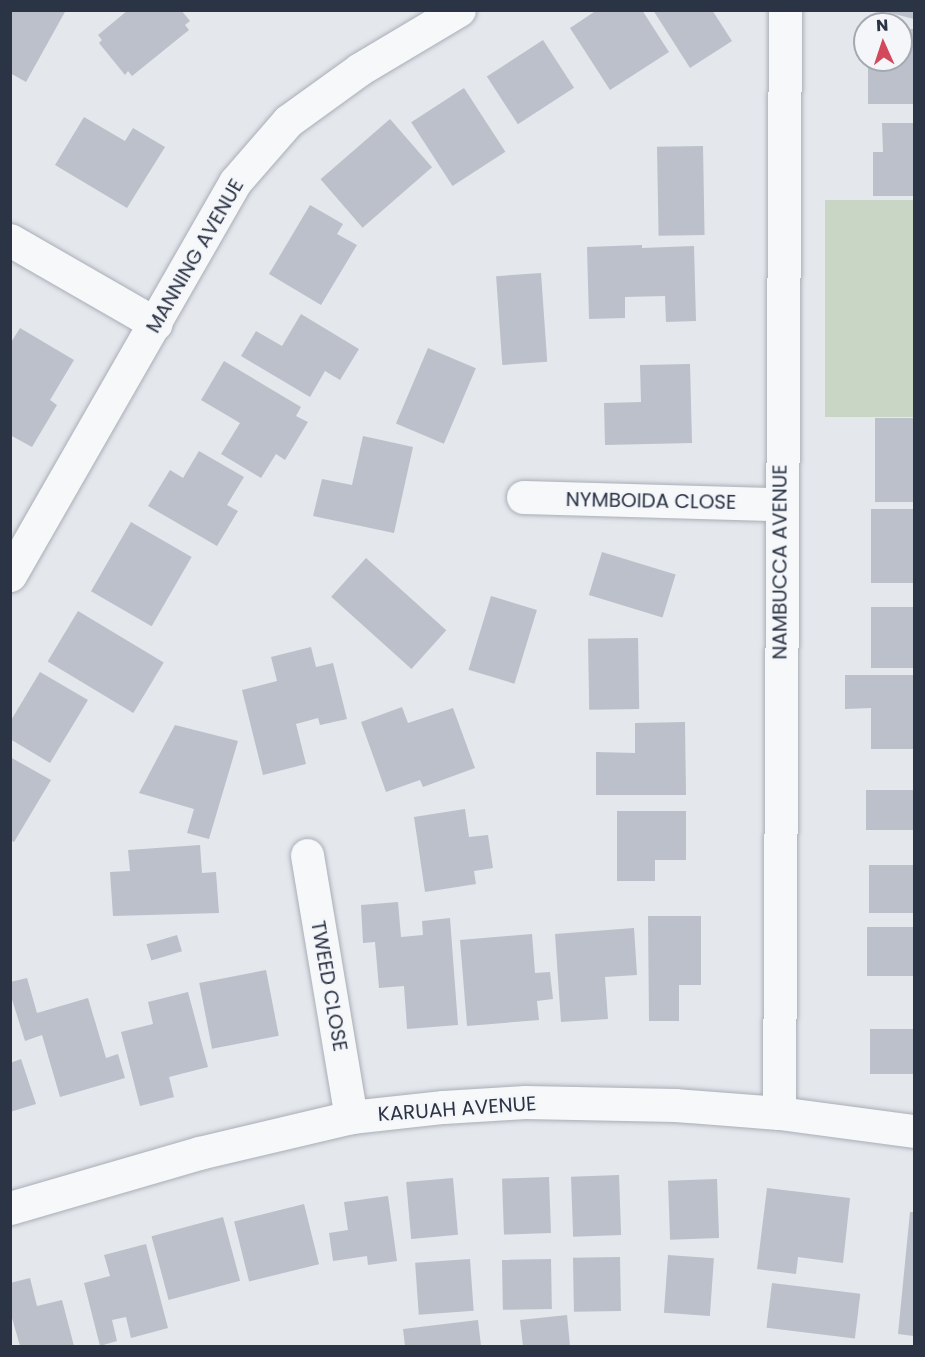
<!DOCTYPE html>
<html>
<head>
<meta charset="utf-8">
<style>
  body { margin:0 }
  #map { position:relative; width:925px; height:1357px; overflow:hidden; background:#e4e7ec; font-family:Poppins,sans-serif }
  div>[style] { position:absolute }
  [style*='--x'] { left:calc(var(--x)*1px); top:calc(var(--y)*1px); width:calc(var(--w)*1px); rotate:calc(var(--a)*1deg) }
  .green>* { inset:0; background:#c9d6c5; transform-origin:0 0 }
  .building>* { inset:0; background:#bbc0ca; transform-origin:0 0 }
  .roads { filter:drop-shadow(0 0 2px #a9aeb7) drop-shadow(0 0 2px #a9aeb7) }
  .minor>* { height:33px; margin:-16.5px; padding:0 16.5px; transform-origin:16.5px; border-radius:16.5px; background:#f7f8fa }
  span { translate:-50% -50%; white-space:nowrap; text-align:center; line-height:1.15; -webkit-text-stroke:4.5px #f4f6f9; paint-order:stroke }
  .street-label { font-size:20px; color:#2b3445 }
  .frame { position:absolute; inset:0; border:12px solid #2b3445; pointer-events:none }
  .north { position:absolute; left:853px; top:12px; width:60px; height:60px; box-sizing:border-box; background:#f4f6f9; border:2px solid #a4a8b1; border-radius:50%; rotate:357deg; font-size:16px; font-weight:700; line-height:24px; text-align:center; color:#2b3445 }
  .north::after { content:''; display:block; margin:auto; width:21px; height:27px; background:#d1495b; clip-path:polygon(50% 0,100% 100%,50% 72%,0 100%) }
</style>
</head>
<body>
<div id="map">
  <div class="green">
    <div style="left:825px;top:200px;width:89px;height:217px"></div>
  </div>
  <div class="building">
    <div style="clip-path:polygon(10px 10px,66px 10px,26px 82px,10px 73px)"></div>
    <div style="clip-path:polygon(128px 10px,181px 10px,190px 21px,185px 25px,189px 30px,132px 76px,128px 71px,125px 75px,99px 43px,102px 40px,98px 35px)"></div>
    <div style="clip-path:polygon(597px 10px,642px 10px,669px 52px,610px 90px,570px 28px)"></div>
    <div style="clip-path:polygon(653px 10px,712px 10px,732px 41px,690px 68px)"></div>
    <div style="clip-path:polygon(883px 10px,914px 10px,914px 19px,883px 11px)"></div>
    <div style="clip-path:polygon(901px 29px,914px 29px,914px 104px,868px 104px,868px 65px,874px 65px,874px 60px,901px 60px)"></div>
    <div style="left:543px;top:40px;width:57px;height:67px;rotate:57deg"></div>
    <div style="left:464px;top:88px;width:76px;height:63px;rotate:57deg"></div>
    <div style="clip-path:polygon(84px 117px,125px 141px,133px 128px,165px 147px,127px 208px,55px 165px)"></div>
    <div style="left:390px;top:119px;width:64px;height:92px;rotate:49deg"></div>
    <div style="clip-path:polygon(882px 123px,914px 123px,914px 196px,873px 196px,873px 152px,883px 152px)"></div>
    <div style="left:703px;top:146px;width:89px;height:46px;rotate:89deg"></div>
    <div style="clip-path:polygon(310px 205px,343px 224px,337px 234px,357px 245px,321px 305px,269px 274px)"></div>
    <div style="clip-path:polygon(642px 245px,642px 248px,694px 246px,696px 321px,666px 322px,665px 296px,625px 297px,625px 318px,589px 319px,587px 247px)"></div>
    <div style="left:541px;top:273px;width:89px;height:45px;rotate:86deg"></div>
    <div style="clip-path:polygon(301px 314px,359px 349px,340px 380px,325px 371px,310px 397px,241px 356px,256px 331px,282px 346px)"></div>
    <div style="clip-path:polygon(20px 328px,74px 360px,50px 400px,57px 405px,32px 447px,10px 435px,10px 344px)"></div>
    <div style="left:428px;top:348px;width:52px;height:82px;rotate:23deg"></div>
    <div style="clip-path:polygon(224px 361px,301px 407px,296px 416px,308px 422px,285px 460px,276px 454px,261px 478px,221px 454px,240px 423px,201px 400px)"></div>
    <div style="clip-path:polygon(690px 364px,692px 443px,605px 445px,604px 403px,641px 402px,640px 365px)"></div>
    <div style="left:914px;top:418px;width:84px;height:39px;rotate:90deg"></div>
    <div style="clip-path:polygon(363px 436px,413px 447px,394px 533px,313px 516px,322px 479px,352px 485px)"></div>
    <div style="clip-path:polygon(199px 451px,244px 477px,227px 505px,238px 511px,217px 546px,148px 506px,170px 470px,183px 478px)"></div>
    <div style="left:871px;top:509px;width:43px;height:74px"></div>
    <div style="left:131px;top:522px;width:70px;height:80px;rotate:30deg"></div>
    <div style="left:602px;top:552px;width:77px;height:45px;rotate:17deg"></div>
    <div style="left:366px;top:558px;width:108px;height:52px;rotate:42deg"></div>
    <div style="left:491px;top:596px;width:48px;height:77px;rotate:17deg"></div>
    <div style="left:871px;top:607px;width:43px;height:61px"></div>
    <div style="left:78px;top:611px;width:100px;height:59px;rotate:31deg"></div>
    <div style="left:638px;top:638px;width:71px;height:50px;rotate:89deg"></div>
    <div style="clip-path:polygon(311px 647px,316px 667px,333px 663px,347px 719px,320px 725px,318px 718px,296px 724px,306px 764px,263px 775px,242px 690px,277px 681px,271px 657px)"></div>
    <div style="clip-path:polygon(40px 672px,88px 700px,50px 763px,10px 739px,10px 722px)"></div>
    <div style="clip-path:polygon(845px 675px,914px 675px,914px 749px,871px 749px,871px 708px,845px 709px)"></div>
    <div style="clip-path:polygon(402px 707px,408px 723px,453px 708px,475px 768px,423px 787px,420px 780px,386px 792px,361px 722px)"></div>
    <div style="clip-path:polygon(685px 722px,686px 795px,596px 795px,596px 752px,635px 753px,635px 723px)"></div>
    <div style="clip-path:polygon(175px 725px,238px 741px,209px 839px,187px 833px,194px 809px,139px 793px)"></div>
    <div style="clip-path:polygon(10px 757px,51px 780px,14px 842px,10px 840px)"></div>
    <div style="left:866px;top:790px;width:48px;height:40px"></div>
    <div style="clip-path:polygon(465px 809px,469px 837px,488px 835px,493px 868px,474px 871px,476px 884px,425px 892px,414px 817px)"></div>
    <div style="clip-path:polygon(617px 811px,686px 811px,686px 860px,655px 860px,655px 881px,617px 881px)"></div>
    <div style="clip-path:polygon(200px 845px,202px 873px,216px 872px,219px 913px,113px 916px,110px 872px,130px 871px,128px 850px)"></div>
    <div style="left:869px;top:865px;width:45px;height:48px"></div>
    <div style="clip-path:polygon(398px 902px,401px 937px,423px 935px,422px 921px,450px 918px,458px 1025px,407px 1029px,404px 986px,379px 988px,375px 942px,363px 943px,361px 905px)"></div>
    <div style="clip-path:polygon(648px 916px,701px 916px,701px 985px,679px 985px,679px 1021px,649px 1021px)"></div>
    <div style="left:867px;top:927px;width:47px;height:49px"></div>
    <div style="clip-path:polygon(634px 928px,637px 975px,605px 977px,608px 1019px,561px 1022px,555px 934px)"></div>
    <div style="clip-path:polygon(532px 934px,535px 973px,550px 972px,553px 999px,537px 1001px,539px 1020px,467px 1026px,460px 940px)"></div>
    <div style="left:177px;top:935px;width:17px;height:32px;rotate:73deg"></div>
    <div style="left:266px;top:970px;width:67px;height:68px;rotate:79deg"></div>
    <div style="clip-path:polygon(27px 978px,37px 1013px,88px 998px,106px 1058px,118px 1054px,125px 1078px,60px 1097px,42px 1035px,25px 1041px,10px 993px,10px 982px)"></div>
    <div style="clip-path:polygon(188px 992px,208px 1067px,169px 1077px,174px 1097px,140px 1106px,121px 1032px,153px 1024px,148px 1002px)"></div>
    <div style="left:870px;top:1029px;width:44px;height:45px"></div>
    <div style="clip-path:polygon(21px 1059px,36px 1104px,10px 1112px,10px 1063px)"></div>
    <div style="left:619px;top:1175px;width:60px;height:48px;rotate:88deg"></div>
    <div style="left:549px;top:1177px;width:56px;height:47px;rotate:88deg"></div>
    <div style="left:453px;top:1178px;width:57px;height:47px;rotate:85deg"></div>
    <div style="left:717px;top:1179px;width:59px;height:49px;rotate:88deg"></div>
    <div style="clip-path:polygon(767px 1188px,850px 1198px,843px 1263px,798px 1257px,796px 1274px,757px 1269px)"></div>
    <div style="clip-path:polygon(388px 1196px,397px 1261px,368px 1265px,367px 1256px,333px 1261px,329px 1233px,348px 1230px,344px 1202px)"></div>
    <div style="left:304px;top:1204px;width:62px;height:72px;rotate:76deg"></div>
    <div style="clip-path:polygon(910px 1212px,914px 1212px,914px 1336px,898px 1334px)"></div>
    <div style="left:223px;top:1217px;width:66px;height:74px;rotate:75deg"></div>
    <div style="clip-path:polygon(146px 1244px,168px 1328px,131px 1338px,126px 1317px,112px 1320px,117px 1341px,100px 1346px,84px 1283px,110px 1276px,104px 1255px)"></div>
    <div style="left:668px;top:1255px;width:46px;height:58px;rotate:4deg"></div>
    <div style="left:620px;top:1257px;width:54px;height:47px;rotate:89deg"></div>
    <div style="left:470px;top:1259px;width:52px;height:55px;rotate:86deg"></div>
    <div style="left:551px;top:1259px;width:50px;height:49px;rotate:89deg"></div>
    <div style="clip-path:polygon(30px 1278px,37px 1306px,62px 1300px,74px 1346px,20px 1346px,10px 1311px,10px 1283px)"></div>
    <div style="left:772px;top:1283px;width:89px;height:45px;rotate:7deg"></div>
    <div style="clip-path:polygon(567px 1315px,570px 1346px,523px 1346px,520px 1320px)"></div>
    <div style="clip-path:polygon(478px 1320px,481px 1346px,405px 1346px,403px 1329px)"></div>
  </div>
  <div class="roads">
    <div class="minor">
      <div style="--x:10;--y:240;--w:168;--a:29.9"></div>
      <div style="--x:523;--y:497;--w:257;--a:1.6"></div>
      <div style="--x:10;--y:575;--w:453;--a:-60.2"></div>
      <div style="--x:235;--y:182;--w:81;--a:-49"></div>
      <div style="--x:288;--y:121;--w:89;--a:-35.8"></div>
      <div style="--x:360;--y:69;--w:115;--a:-30.8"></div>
      <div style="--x:307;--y:855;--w:266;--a:80.5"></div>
      <div style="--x:779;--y:1113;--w:1103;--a:-89.69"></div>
      <div style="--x:10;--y:1208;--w:197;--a:-16.2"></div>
      <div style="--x:199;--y:1153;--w:156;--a:-13.3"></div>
      <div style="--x:351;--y:1117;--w:93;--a:-6.2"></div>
      <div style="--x:443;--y:1107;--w:82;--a:-3.5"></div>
      <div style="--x:525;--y:1102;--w:150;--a:1.1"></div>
      <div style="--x:675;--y:1105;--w:104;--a:4.4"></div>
      <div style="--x:779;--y:1113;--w:136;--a:7.6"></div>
    </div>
  </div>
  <div class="street-label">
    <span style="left:195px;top:256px;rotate:-60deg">MANNING AVENUE</span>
    <span style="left:651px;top:501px;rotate:1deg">NYMBOIDA CLOSE</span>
    <span style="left:780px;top:562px;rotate:-90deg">NAMBUCCA AVENUE</span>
    <span style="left:329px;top:986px;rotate:80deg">TWEED CLOSE</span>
    <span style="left:457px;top:1109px;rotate:-4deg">KARUAH AVENUE</span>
  </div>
  <div class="frame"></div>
  <div class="north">N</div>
</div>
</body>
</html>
